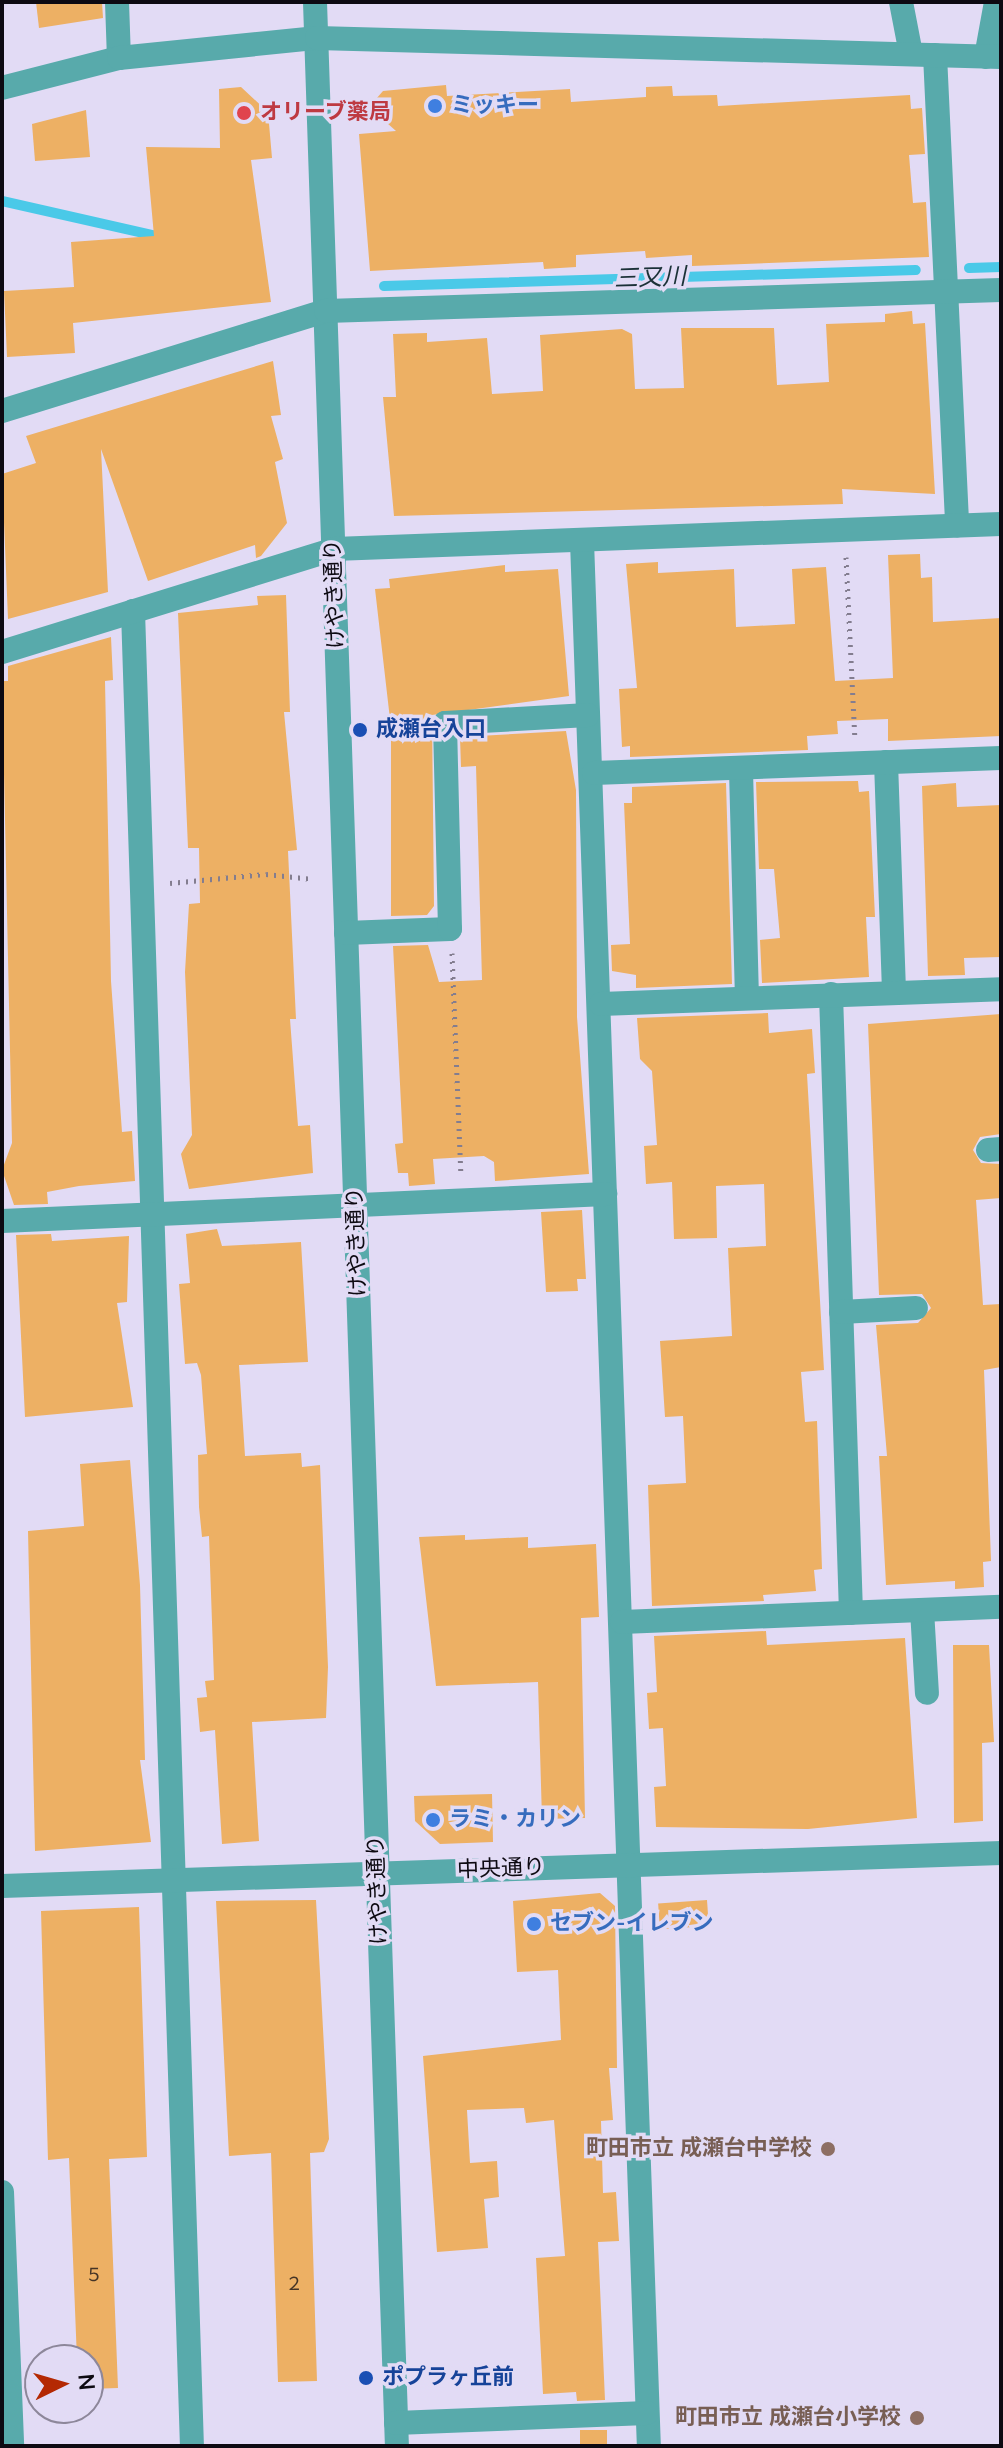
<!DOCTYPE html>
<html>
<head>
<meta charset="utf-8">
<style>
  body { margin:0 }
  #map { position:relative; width:1003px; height:2448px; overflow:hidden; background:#e2dbf5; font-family:"Nunito Sans","Noto Sans JP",sans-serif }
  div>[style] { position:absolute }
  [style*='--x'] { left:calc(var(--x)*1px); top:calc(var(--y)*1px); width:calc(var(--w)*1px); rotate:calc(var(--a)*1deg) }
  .stream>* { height:10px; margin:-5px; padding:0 5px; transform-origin:5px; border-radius:5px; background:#4ac9e8 }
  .building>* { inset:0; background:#edb064; transform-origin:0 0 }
  .path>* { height:5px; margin-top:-2.5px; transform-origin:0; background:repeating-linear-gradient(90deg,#837d8f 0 2px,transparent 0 8px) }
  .minor>* { height:24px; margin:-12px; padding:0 12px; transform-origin:12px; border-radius:12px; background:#58aaab }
  .dots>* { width:22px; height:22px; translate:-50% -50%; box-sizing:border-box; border:4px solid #e2dbf5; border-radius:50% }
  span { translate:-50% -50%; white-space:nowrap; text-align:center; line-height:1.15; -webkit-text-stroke:7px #e2dbf5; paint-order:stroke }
  .number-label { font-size:18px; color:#453426 }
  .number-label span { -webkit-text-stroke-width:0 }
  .shop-label { font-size:22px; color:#366cbe; font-weight:700 }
  .left { translate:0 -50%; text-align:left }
  .health-label { font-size:22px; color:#be3a42; font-weight:700 }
  .street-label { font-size:22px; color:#0d0a12 }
  .transit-label { font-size:22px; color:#164399; font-weight:700 }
  .education-label { font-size:22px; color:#785e54; font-weight:700 }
  .right { translate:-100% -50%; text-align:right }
  .water-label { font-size:24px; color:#1b3137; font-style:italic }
  .frame { position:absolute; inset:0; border:4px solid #0d0a12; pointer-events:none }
  .north { position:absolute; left:24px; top:2344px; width:80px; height:80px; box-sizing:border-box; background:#e2dbf5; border:2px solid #8d879a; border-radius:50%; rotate:85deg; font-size:22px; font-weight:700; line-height:32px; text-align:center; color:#0d0a12 }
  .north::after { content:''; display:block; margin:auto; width:28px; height:36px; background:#b42903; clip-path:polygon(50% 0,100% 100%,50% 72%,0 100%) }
</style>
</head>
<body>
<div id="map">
  <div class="stream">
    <div style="--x:2;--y:201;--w:167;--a:12.8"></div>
    <div style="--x:969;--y:268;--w:32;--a:-2"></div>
    <div style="--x:384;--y:286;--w:532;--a:-1.72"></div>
  </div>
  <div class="building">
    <div style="clip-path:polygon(36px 2px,102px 2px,103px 18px,39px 28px)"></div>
    <div style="clip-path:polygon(446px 85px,447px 96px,570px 89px,571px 102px,646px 97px,646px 87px,672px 86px,673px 96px,717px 95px,718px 106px,910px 95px,911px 109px,922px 108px,925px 154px,909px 155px,913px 203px,926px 202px,929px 257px,692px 266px,692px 255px,646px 258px,645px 251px,576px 255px,576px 267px,544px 269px,543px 262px,370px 271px,359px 134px,396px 131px,369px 107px,383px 91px)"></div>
    <div style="clip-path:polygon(241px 87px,268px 112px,272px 158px,251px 160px,271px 302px,73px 323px,75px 353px,7px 357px,4px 291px,74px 287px,71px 242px,154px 236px,146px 147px,220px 148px,219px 89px)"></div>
    <div style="clip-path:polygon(86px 110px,90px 157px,35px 161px,32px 124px)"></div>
    <div style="clip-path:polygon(912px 311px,913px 324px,925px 323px,935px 494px,842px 489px,843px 504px,394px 516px,383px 397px,396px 397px,393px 334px,427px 333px,427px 342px,487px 338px,492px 394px,543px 391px,540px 335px,622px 329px,632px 334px,635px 389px,684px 388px,681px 328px,774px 328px,777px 385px,829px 382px,826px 324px,885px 322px,885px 314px)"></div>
    <div style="clip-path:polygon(273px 361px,281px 415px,271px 416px,283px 459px,275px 462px,287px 523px,261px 556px,256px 558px,255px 545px,148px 581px,101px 449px,108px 592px,8px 619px,2px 474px,36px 463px,26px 436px)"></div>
    <div style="clip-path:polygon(920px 554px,921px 578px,932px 577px,933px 622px,1001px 618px,1001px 736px,888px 741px,888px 719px,837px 721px,838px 734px,807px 736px,808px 750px,630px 757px,630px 746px,622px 747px,619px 689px,637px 688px,626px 564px,658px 562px,658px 573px,734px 569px,736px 627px,795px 624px,792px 569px,826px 567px,835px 681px,893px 678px,888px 555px)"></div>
    <div style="clip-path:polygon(505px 565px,505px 572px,558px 569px,569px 696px,432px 715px,434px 906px,427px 915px,391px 916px,391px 728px,375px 589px,390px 588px,389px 579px)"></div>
    <div style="clip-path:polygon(286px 595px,290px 712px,284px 712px,297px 850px,288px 851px,296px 1019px,290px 1019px,298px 1126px,310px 1125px,313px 1173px,189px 1189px,181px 1154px,192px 1135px,185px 972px,189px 904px,200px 903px,199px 848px,188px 848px,178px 613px,258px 605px,257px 596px)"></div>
    <div style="clip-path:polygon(111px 637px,113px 680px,105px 681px,111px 981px,122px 1132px,132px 1131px,135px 1181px,79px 1186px,47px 1192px,48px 1204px,14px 1205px,2px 1170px,12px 1143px,2px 681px,8px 681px,8px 666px)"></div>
    <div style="clip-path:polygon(566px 731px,576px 790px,577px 1017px,589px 1174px,495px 1181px,494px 1162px,484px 1156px,433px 1159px,435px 1184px,409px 1186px,408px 1173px,398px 1173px,395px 1144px,403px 1143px,393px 946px,428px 945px,439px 982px,482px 980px,476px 766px,461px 767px,460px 737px)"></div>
    <div style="clip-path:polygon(858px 781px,859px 792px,869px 791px,875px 917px,866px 917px,869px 977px,762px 983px,760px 940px,780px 938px,774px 869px,759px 869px,756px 782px)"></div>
    <div style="clip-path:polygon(726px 783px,732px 984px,636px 988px,636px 975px,612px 971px,611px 945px,630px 944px,624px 803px,632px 803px,632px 787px)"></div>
    <div style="clip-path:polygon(956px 783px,957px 807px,1001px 805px,1001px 957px,964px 958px,965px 975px,928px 976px,922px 786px)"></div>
    <div style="clip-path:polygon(768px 1013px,769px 1033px,812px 1029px,815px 1073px,807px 1074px,824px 1370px,801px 1372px,805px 1422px,817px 1421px,822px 1569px,814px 1570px,816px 1591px,763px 1595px,764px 1601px,652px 1606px,648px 1485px,686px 1483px,683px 1416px,665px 1417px,660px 1341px,732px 1336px,728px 1248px,766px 1246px,764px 1184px,716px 1186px,717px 1238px,674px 1239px,672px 1182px,646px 1184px,644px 1146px,657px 1145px,652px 1071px,640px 1059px,637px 1018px)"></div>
    <div style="clip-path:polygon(1001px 1014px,1001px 1134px,980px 1137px,973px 1150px,981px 1163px,1001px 1164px,1001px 1198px,976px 1200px,983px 1305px,1001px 1304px,1001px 1367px,984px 1370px,991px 1561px,983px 1562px,984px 1587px,955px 1589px,955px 1581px,886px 1585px,879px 1456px,887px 1456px,876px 1325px,918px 1323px,931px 1308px,922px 1294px,879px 1295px,868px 1024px)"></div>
    <div style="clip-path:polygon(582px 1210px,586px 1279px,577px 1279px,578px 1291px,546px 1292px,541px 1212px)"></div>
    <div style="clip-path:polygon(217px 1229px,222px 1246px,301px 1242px,308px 1362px,239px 1365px,245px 1456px,301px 1453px,302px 1467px,320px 1465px,328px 1667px,326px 1718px,252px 1722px,259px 1841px,222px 1844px,215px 1730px,200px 1732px,197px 1698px,207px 1697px,205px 1681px,214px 1680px,209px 1536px,202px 1537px,199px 1507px,198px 1455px,207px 1454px,201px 1375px,197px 1363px,185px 1364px,179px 1284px,190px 1283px,186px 1234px)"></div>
    <div style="clip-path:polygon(51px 1234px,52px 1241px,129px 1236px,127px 1302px,117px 1303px,133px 1407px,25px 1417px,16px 1235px)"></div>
    <div style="clip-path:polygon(130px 1460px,140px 1585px,145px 1760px,140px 1760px,151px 1842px,35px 1851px,28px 1531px,84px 1526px,80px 1464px)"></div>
    <div style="clip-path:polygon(465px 1535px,465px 1540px,528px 1537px,528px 1548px,596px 1544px,599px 1617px,581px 1618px,585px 1818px,542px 1819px,538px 1682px,436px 1686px,419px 1537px)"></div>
    <div style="clip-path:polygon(766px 1631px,767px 1645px,905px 1638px,917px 1818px,808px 1829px,656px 1827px,654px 1787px,666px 1786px,663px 1728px,649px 1729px,647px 1693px,657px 1692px,654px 1636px)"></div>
    <div style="clip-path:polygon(953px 1645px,989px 1645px,994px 1742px,982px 1743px,983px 1821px,954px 1823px)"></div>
    <div style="clip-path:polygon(492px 1794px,493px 1842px,440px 1844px,415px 1821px,414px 1796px)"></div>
    <div style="clip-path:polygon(600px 1893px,615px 1906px,617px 2068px,609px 2068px,613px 2120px,601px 2121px,603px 2193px,616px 2192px,619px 2241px,598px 2242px,605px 2400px,577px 2401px,576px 2392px,543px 2394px,536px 2258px,565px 2256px,554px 2120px,526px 2123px,524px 2108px,467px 2110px,470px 2163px,497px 2161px,499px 2197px,484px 2199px,488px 2248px,437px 2252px,423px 2056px,561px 2040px,558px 1970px,517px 1972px,513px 1901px)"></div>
    <div style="clip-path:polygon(316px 1900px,329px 2139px,324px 2152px,310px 2153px,317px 2381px,278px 2382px,271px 2153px,229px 2156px,216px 1901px)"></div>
    <div style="left:707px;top:1900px;width:26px;height:49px;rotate:86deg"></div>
    <div style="clip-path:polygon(139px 1907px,147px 2157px,109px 2159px,118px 2388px,88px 2389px,88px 2360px,77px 2360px,69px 2158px,48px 2160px,41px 1911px)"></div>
    <div style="left:607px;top:2430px;width:16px;height:27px;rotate:90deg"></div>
  </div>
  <div class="path">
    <div style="--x:846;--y:557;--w:182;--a:87.2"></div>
    <div style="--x:170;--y:883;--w:96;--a:-5.4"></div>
    <div style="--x:266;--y:874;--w:47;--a:6.1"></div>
    <div style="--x:452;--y:953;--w:222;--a:87.7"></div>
  </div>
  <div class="minor">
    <div style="--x:117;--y:2;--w:56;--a:88"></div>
    <div style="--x:315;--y:2;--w:2445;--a:88.08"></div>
    <div style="--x:901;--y:2;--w:53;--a:79.1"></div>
    <div style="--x:935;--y:55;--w:471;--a:87.3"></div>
    <div style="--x:986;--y:57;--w:56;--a:-79.7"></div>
    <div style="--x:2;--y:88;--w:121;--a:-14.4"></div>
    <div style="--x:119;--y:58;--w:199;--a:-5.8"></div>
    <div style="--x:317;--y:38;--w:684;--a:1.59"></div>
    <div style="--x:2;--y:411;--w:339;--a:-17.2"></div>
    <div style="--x:326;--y:311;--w:675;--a:-1.78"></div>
    <div style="--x:582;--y:541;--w:1906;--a:87.99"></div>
    <div style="--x:133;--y:611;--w:1836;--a:88.16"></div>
    <div style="--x:2;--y:652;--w:348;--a:-17.2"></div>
    <div style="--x:334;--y:549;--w:667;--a:-2.15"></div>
    <div style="--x:886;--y:762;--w:230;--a:88"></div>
    <div style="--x:741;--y:770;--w:228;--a:88.5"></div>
    <div style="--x:594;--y:773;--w:407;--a:-2.1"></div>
    <div style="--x:346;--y:933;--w:104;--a:-2.2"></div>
    <div style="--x:450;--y:929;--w:206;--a:-91.4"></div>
    <div style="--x:445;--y:723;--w:143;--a:-3.2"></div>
    <div style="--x:831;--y:994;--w:619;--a:88.15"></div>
    <div style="--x:601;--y:1004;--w:400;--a:-2.1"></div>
    <div style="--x:988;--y:1150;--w:13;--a:-4"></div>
    <div style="--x:2;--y:1221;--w:604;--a:-2.56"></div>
    <div style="--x:841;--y:1312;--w:75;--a:-3.1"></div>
    <div style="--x:922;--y:1610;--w:83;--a:86.6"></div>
    <div style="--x:622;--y:1622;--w:379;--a:-2.3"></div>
    <div style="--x:2;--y:1886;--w:1000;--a:-1.89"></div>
    <div style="--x:2;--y:2192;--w:254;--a:87.7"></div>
    <div style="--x:396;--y:2423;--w:251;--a:-2.3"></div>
  </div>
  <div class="dots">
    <div style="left:435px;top:106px;background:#3f7fe0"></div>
    <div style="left:244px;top:113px;background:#e0444e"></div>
    <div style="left:360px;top:730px;background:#1a4fb4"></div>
    <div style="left:433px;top:1820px;background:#3f7fe0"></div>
    <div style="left:534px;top:1924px;background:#3f7fe0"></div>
    <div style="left:828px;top:2149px;background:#8d6e63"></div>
    <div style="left:366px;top:2378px;background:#1a4fb4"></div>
    <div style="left:917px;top:2418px;background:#8d6e63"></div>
  </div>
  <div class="number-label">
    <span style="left:94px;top:2275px">５</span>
    <span style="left:294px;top:2284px">２</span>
  </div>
  <div class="shop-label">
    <span class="left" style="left:451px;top:106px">ミッキー</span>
    <span class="left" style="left:449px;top:1820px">ラミ・カリン</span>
    <span class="left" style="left:550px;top:1924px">セブン-イレブン</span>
  </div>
  <div class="health-label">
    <span class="left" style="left:260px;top:113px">オリーブ薬局</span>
  </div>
  <div class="street-label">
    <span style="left:335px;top:594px;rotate:-92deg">けやき通り</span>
    <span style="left:357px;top:1242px;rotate:-92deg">けやき通り</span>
    <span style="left:501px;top:1869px;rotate:-2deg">中央通り</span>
    <span style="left:378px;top:1890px;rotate:-92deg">けやき通り</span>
  </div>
  <div class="transit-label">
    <span class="left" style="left:376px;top:730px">成瀬台入口</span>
    <span class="left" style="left:382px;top:2378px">ポプラヶ丘前</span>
  </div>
  <div class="education-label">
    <span class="right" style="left:812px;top:2149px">町田市立 成瀬台中学校</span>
    <span class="right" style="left:901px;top:2418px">町田市立 成瀬台小学校</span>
  </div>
  <div class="water-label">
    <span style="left:650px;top:278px;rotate:-2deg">三又川</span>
  </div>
  <div class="frame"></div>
  <div class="north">N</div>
</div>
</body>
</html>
